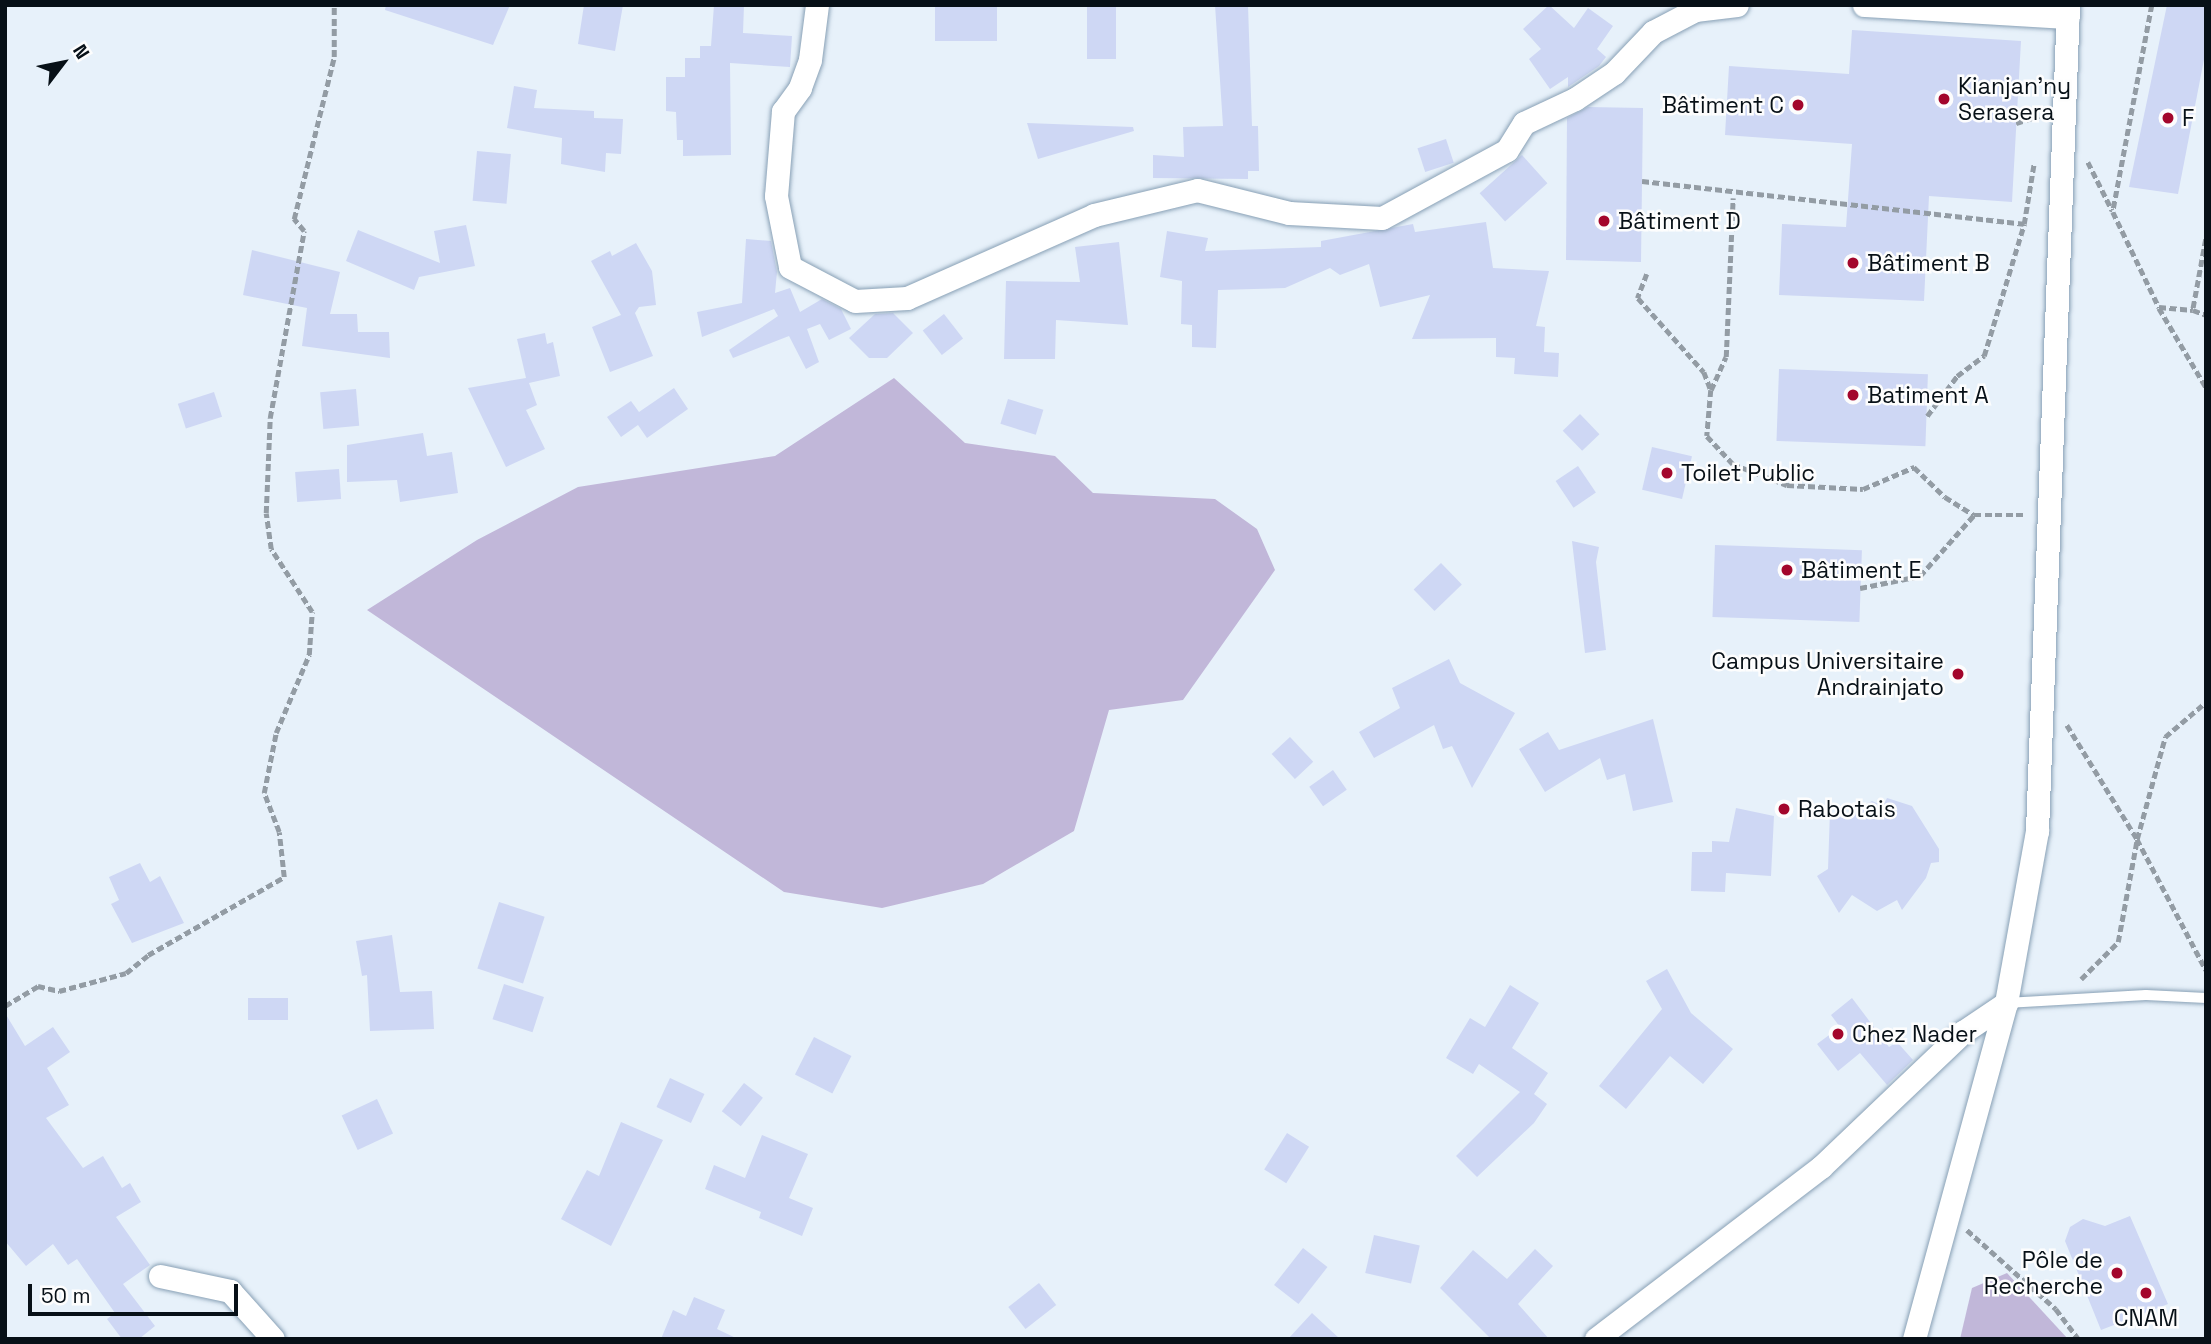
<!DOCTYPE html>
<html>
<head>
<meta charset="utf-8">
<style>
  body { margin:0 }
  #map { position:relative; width:2211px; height:1344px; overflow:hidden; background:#e7f1fa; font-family:"Space Grotesk",sans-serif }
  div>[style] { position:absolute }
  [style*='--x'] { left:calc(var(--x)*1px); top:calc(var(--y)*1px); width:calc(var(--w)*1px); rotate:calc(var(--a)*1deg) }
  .forest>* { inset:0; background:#c1b7d9 }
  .building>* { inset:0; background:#ced7f4; transform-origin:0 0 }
  .path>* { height:4.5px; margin-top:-2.25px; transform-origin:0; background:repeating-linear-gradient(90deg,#939ca4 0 7px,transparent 0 10.5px) }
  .roads { filter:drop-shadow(0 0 2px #88a0b5) drop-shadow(0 0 2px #88a0b5) }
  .service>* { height:10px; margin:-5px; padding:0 5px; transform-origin:5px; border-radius:5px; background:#fff }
  .minor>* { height:23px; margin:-11.5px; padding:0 11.5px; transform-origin:11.5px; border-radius:11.5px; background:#fff }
  .dots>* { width:19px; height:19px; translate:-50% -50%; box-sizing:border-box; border:4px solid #fdfdfd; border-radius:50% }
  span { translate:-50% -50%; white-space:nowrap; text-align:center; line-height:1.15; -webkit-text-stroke:5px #fdfdfd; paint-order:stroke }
  .poi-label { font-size:23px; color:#071017 }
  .left { translate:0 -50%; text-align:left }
  .right { translate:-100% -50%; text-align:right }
  .frame { position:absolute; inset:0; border:7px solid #071017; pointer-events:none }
  .north { position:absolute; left:28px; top:28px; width:70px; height:70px; -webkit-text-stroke:5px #fdfdfd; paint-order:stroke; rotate:58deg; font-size:19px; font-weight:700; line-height:28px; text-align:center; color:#071017 }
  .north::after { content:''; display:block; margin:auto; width:24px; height:32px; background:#071017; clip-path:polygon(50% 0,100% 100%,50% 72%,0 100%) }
  .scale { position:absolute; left:28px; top:1284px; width:210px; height:32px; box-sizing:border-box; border:4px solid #071017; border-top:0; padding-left:9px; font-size:21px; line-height:24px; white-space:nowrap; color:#071017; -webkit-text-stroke:5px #fdfdfd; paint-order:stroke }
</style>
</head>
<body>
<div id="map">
  <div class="forest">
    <div style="clip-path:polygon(894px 378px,965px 443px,1055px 456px,1093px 493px,1215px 499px,1257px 529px,1275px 570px,1183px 700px,1109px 710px,1074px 831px,983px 884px,882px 908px,784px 892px,367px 610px,477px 540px,578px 487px,775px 456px)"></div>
    <div style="clip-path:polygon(2007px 1273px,2068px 1339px,1960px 1339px,1972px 1288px)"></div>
  </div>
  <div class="building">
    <div style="clip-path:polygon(386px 5px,510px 5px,493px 45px,385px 10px)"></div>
    <div style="clip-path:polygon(584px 5px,623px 5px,615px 51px,578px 44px)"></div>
    <div style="clip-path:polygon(714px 5px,744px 5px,743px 33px,792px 36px,790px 67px,730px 63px,731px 155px,683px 156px,683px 140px,677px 140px,676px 112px,666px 111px,666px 77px,685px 77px,685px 58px,700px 58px,700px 46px,711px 46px)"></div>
    <div style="left:935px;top:5px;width:62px;height:36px"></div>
    <div style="left:1087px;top:5px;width:29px;height:54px"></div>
    <div style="clip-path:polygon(1215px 5px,1248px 5px,1252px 126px,1258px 126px,1259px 171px,1248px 171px,1248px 179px,1153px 178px,1153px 155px,1184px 157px,1183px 127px,1223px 126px)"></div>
    <div style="clip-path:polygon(1549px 5px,1574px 28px,1588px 8px,1613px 26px,1597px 49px,1606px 57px,1599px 66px,1568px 87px,1568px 77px,1550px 89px,1529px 59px,1541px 49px,1523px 29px)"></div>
    <div style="clip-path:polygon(2167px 5px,2206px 5px,2206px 49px,2178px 194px,2129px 187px)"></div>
    <div style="clip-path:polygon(1852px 30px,2021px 41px,2012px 202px,1929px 196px,1924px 301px,1779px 295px,1782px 224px,1846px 227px,1852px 144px,1725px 135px,1729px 66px,1849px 74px)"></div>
    <div style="clip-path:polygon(514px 86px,537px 90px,534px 108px,594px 111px,594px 118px,623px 119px,621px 154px,606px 153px,605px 172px,561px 164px,562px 138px,507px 128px)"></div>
    <div style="clip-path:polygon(1588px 107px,1643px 108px,1641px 262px,1566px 260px,1567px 118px)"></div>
    <div style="clip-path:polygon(1027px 123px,1133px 127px,1134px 131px,1038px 159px)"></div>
    <div style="left:1446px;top:139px;width:25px;height:30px;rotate:72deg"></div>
    <div style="left:477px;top:151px;width:34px;height:50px;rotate:5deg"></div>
    <div style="left:1522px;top:155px;width:38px;height:57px;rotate:48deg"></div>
    <div style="clip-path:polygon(1486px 222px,1493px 268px,1549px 271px,1536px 326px,1545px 327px,1544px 352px,1559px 353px,1558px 377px,1514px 374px,1515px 358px,1496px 357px,1496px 338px,1412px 339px,1430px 295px,1380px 307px,1369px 264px,1340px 275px,1330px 268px,1285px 288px,1218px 290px,1216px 348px,1192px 347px,1192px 325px,1181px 324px,1182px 281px,1160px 277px,1167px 231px,1208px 238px,1205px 251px,1321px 247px,1321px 241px,1413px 224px,1415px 232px)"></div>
    <div style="clip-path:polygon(466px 225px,475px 266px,419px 277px,414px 290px,346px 261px,358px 230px,440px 263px,434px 231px)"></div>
    <div style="clip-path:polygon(746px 239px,771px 241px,777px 272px,775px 293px,790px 288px,800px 312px,822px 299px,841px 309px,851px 329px,829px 340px,820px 324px,807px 329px,819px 362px,806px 369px,789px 336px,733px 358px,729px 350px,778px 316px,774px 309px,702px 337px,697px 312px,742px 303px)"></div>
    <div style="clip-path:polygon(1119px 242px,1128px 325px,1056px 320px,1055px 359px,1004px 359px,1006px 281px,1080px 282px,1075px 247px)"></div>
    <div style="clip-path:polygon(636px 243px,652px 271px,656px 305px,639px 307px,635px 313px,653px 356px,610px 372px,592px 327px,621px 315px,591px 261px,610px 251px,612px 256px)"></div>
    <div style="clip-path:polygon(252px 250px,340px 272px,330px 314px,357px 314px,358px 332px,389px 332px,390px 358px,302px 346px,307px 308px,243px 295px)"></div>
    <div style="clip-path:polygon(893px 313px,913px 333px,887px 358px,869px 358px,849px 338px,875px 314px)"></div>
    <div style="left:944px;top:314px;width:31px;height:27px;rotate:52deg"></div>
    <div style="clip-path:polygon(545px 333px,547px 344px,553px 342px,560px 376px,529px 383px,537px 405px,526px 410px,545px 449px,506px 467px,468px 388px,526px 378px,517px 339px)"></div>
    <div style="left:1779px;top:369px;width:149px;height:72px;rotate:2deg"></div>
    <div style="clip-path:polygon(674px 388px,688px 409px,647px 438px,638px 425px,621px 437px,607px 417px,631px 401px,639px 412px)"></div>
    <div style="left:356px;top:389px;width:37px;height:36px;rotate:85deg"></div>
    <div style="left:214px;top:392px;width:26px;height:38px;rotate:72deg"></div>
    <div style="left:1008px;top:399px;width:37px;height:26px;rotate:17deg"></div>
    <div style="left:1580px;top:414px;width:28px;height:24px;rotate:46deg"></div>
    <div style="clip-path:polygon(423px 433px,427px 456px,452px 452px,458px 493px,400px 502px,397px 480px,347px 482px,347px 445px)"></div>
    <div style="left:1652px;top:447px;width:41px;height:44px;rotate:13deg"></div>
    <div style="left:1578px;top:466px;width:32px;height:27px;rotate:56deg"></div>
    <div style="left:339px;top:469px;width:30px;height:44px;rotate:86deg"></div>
    <div style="clip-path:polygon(1572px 541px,1599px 547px,1596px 562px,1606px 650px,1585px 653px)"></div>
    <div style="left:1715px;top:545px;width:147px;height:72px;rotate:2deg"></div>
    <div style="left:1441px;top:563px;width:30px;height:38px;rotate:46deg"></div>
    <div style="clip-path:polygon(1449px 659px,1460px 683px,1515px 713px,1472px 788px,1452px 746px,1443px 749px,1434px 725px,1374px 758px,1359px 732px,1400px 708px,1392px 688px)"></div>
    <div style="clip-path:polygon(1653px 719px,1673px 802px,1633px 811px,1625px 774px,1607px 780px,1600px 758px,1545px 792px,1519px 749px,1548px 732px,1559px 750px)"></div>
    <div style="left:1290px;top:737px;width:34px;height:25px;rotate:47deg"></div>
    <div style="left:1333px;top:770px;width:24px;height:29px;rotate:55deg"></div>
    <div style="clip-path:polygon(1887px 798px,1912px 806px,1939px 849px,1939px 862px,1931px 863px,1926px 878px,1902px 910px,1897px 900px,1877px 911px,1852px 895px,1839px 913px,1817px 876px,1828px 869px,1830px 811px,1842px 818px,1872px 801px,1883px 806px)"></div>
    <div style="clip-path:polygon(1736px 808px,1774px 816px,1771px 876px,1726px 873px,1725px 892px,1691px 891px,1692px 852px,1712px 852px,1712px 841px,1729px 842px)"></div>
    <div style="clip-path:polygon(140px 863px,150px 882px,160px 876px,184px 923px,132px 943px,111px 904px,119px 900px,109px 877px)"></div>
    <div style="left:499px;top:902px;width:48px;height:70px;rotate:18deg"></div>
    <div style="clip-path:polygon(392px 935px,400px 992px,432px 991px,434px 1029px,370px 1031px,367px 975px,362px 976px,356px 941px)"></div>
    <div style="clip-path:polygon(1667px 969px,1691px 1013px,1733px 1049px,1703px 1084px,1670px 1056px,1626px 1109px,1599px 1086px,1662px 1009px,1646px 981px)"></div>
    <div style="left:504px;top:984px;width:42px;height:37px;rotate:18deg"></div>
    <div style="clip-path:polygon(1510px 985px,1539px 1003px,1512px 1048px,1548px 1073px,1534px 1094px,1547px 1104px,1534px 1123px,1477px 1177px,1456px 1156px,1520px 1092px,1479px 1064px,1473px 1074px,1446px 1058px,1470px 1018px,1485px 1027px)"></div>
    <div style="left:288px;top:998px;width:22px;height:40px;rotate:90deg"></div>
    <div style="clip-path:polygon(1852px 998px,1889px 1047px,1897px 1042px,1913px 1060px,1887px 1085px,1860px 1053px,1838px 1071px,1817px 1044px,1840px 1027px,1831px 1015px)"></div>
    <div style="clip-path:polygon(5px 1013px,25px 1046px,53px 1027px,70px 1052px,47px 1068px,69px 1105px,46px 1118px,83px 1168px,103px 1156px,122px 1188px,130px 1183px,141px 1202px,116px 1217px,150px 1265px,123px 1284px,155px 1326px,139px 1339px,122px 1339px,107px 1319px,115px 1313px,77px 1259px,68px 1265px,53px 1244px,26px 1266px,5px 1241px)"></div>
    <div style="left:814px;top:1037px;width:42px;height:42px;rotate:27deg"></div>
    <div style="left:670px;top:1078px;width:38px;height:32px;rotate:25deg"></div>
    <div style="left:744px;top:1083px;width:24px;height:36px;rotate:38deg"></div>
    <div style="left:377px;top:1099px;width:38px;height:39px;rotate:65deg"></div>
    <div style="clip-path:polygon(621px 1122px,663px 1140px,611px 1246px,561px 1219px,587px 1170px,599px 1176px)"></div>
    <div style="left:1287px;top:1133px;width:26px;height:43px;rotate:32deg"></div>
    <div style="clip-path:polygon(762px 1135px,808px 1154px,789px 1198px,813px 1208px,802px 1236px,759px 1218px,761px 1212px,705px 1189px,714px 1165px,745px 1178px)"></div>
    <div style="clip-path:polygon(2130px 1216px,2168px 1304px,2101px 1330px,2065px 1241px,2070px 1227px,2083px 1219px,2105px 1226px)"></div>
    <div style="left:1374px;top:1235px;width:47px;height:39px;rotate:13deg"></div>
    <div style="left:1303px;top:1248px;width:31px;height:47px;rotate:38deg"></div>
    <div style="clip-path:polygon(1535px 1249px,1553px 1266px,1518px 1304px,1549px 1339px,1491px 1339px,1440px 1288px,1473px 1250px,1507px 1279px)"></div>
    <div style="left:1039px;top:1283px;width:28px;height:39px;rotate:52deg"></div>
    <div style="clip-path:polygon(694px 1297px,725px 1310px,717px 1329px,738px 1339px,661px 1339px,673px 1310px,686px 1316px)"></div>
    <div style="clip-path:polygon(1312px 1313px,1340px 1339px,1288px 1339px)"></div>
  </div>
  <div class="path">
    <div style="--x:2152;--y:5;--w:211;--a:100.7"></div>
    <div style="--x:2113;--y:212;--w:106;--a:64.2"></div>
    <div style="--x:2159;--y:307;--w:34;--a:5"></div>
    <div style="--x:2016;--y:123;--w:24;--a:-17"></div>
    <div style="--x:2088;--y:162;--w:54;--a:63.4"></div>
    <div style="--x:1642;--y:181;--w:384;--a:6.4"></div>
    <div style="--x:2024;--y:224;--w:62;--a:-80.7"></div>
    <div style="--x:2206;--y:239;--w:72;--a:100.4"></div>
    <div style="--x:2193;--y:310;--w:14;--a:21"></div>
    <div style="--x:1647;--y:274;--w:26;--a:111"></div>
    <div style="--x:1638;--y:298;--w:99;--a:48.3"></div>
    <div style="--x:1704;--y:372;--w:19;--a:69"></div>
    <div style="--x:1711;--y:390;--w:46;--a:95"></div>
    <div style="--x:1707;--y:436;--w:38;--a:47"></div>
    <div style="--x:1733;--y:464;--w:58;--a:21.3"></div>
    <div style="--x:1787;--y:485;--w:76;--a:3"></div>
    <div style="--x:1863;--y:489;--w:56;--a:-23.3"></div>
    <div style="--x:1914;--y:467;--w:43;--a:44.1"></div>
    <div style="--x:1945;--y:497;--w:34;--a:32"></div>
    <div style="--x:1974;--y:515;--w:52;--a:0"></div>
    <div style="--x:2159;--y:308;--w:92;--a:59.3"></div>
    <div style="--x:1711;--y:390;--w:36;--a:-66"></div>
    <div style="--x:1726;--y:357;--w:159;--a:-87.5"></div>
    <div style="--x:1927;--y:416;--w:50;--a:-53.1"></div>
    <div style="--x:1957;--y:376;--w:34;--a:-37"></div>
    <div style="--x:1984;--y:356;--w:138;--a:-73.1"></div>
    <div style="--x:1860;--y:588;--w:61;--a:-11.3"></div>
    <div style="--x:1920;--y:576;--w:81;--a:-48.5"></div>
    <div style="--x:2067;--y:725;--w:134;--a:58.4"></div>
    <div style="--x:2137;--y:839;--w:148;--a:62.2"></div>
    <div style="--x:2081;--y:979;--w:52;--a:-45"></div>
    <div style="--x:2118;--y:942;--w:105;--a:-79.5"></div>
    <div style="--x:2137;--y:839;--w:106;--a:-74.6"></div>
    <div style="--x:2165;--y:737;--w:54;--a:-40.5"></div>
    <div style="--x:5;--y:1006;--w:39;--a:-31"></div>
    <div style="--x:38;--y:986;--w:22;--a:13"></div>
    <div style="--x:59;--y:991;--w:69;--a:-15"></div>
    <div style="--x:126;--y:973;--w:28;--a:-39"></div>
    <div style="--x:148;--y:955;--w:157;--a:-29.8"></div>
    <div style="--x:284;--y:877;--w:45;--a:-96.3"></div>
    <div style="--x:279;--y:832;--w:42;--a:-111"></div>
    <div style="--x:264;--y:793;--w:61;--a:-78.7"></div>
    <div style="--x:276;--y:733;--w:85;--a:-67.1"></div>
    <div style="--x:309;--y:655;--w:43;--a:-86"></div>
    <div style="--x:312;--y:612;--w:75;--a:-123.1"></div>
    <div style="--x:271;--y:549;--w:36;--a:-98"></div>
    <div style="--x:266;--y:513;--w:95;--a:-87.6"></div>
    <div style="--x:270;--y:418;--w:190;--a:-79.7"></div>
    <div style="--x:304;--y:231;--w:16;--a:-130"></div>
    <div style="--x:294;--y:219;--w:167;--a:-76.1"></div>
    <div style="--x:334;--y:57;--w:52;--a:-90"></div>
    <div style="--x:1967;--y:1230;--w:119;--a:41.6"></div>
    <div style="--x:2056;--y:1309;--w:38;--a:53"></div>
  </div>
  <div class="roads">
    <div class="service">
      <div style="--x:2006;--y:1003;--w:140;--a:-3.3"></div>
      <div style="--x:2146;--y:995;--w:60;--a:2.9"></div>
    </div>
    <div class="minor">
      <div style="--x:817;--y:5;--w:55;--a:97.3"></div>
      <div style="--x:810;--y:60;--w:30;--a:110"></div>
      <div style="--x:800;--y:88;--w:29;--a:126"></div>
      <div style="--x:783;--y:111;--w:85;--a:94.7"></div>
      <div style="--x:776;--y:196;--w:72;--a:78.8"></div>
      <div style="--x:790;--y:267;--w:73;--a:27.6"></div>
      <div style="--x:855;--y:301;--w:52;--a:-3.3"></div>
      <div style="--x:907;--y:298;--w:205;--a:-23.9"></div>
      <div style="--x:1094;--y:215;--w:106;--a:-13.6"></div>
      <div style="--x:1197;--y:190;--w:95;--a:14"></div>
      <div style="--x:1289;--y:213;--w:93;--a:3.1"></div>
      <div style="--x:1382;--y:218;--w:142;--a:-28.5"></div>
      <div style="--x:1507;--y:150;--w:32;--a:-58"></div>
      <div style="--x:1524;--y:123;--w:56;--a:-25.2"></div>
      <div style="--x:1575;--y:99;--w:47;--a:-33.7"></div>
      <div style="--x:1614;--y:73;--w:57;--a:-46.4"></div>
      <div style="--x:1653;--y:32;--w:47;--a:-27.6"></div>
      <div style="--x:1695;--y:10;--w:42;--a:-6.8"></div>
      <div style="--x:1864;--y:5;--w:204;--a:3.4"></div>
      <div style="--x:160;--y:1276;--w:72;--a:12.1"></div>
      <div style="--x:230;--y:1291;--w:64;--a:48.1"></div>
      <div style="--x:1596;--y:1339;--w:283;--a:-37.4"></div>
      <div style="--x:1821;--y:1167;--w:196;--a:-43.6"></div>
      <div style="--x:1963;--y:1032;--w:52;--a:-34"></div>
      <div style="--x:1914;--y:1339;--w:348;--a:-74.7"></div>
      <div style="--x:2006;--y:1003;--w:175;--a:-79.8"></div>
      <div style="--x:2037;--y:831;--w:827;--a:-87.85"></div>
    </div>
  </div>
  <div class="dots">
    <div style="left:1944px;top:99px;background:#a3062c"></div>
    <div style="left:1798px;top:105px;background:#a3062c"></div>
    <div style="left:2168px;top:118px;background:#a3062c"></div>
    <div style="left:1604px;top:221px;background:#a3062c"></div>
    <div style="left:1853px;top:263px;background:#a3062c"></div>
    <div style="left:1853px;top:395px;background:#a3062c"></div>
    <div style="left:1667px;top:473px;background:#a3062c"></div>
    <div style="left:1787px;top:570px;background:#a3062c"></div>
    <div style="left:1958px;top:674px;background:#a3062c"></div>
    <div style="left:1784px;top:809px;background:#a3062c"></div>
    <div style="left:1838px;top:1034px;background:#a3062c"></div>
    <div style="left:2117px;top:1273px;background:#a3062c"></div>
    <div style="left:2146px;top:1293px;background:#a3062c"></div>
  </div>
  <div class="poi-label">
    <span class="left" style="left:1958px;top:99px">Kianjan'ny<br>Serasera</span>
    <span class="right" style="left:1784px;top:105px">Bâtiment C</span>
    <span class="left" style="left:2182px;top:118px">F</span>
    <span class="left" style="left:1618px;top:221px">Bâtiment D</span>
    <span class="left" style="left:1867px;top:263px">Bâtiment B</span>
    <span class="left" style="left:1867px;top:395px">Batiment A</span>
    <span class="left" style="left:1681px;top:473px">Toilet Public</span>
    <span class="left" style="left:1801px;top:570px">Bâtiment E</span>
    <span class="right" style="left:1944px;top:674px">Campus Universitaire<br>Andrainjato</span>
    <span class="left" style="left:1798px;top:809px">Rabotais</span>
    <span class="left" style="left:1852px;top:1034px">Chez Nader</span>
    <span class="right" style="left:2103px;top:1273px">Pôle de<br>Recherche</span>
    <span style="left:2146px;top:1318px">CNAM</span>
  </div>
  <div class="frame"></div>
  <div class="north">N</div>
  <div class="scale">50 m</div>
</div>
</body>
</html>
